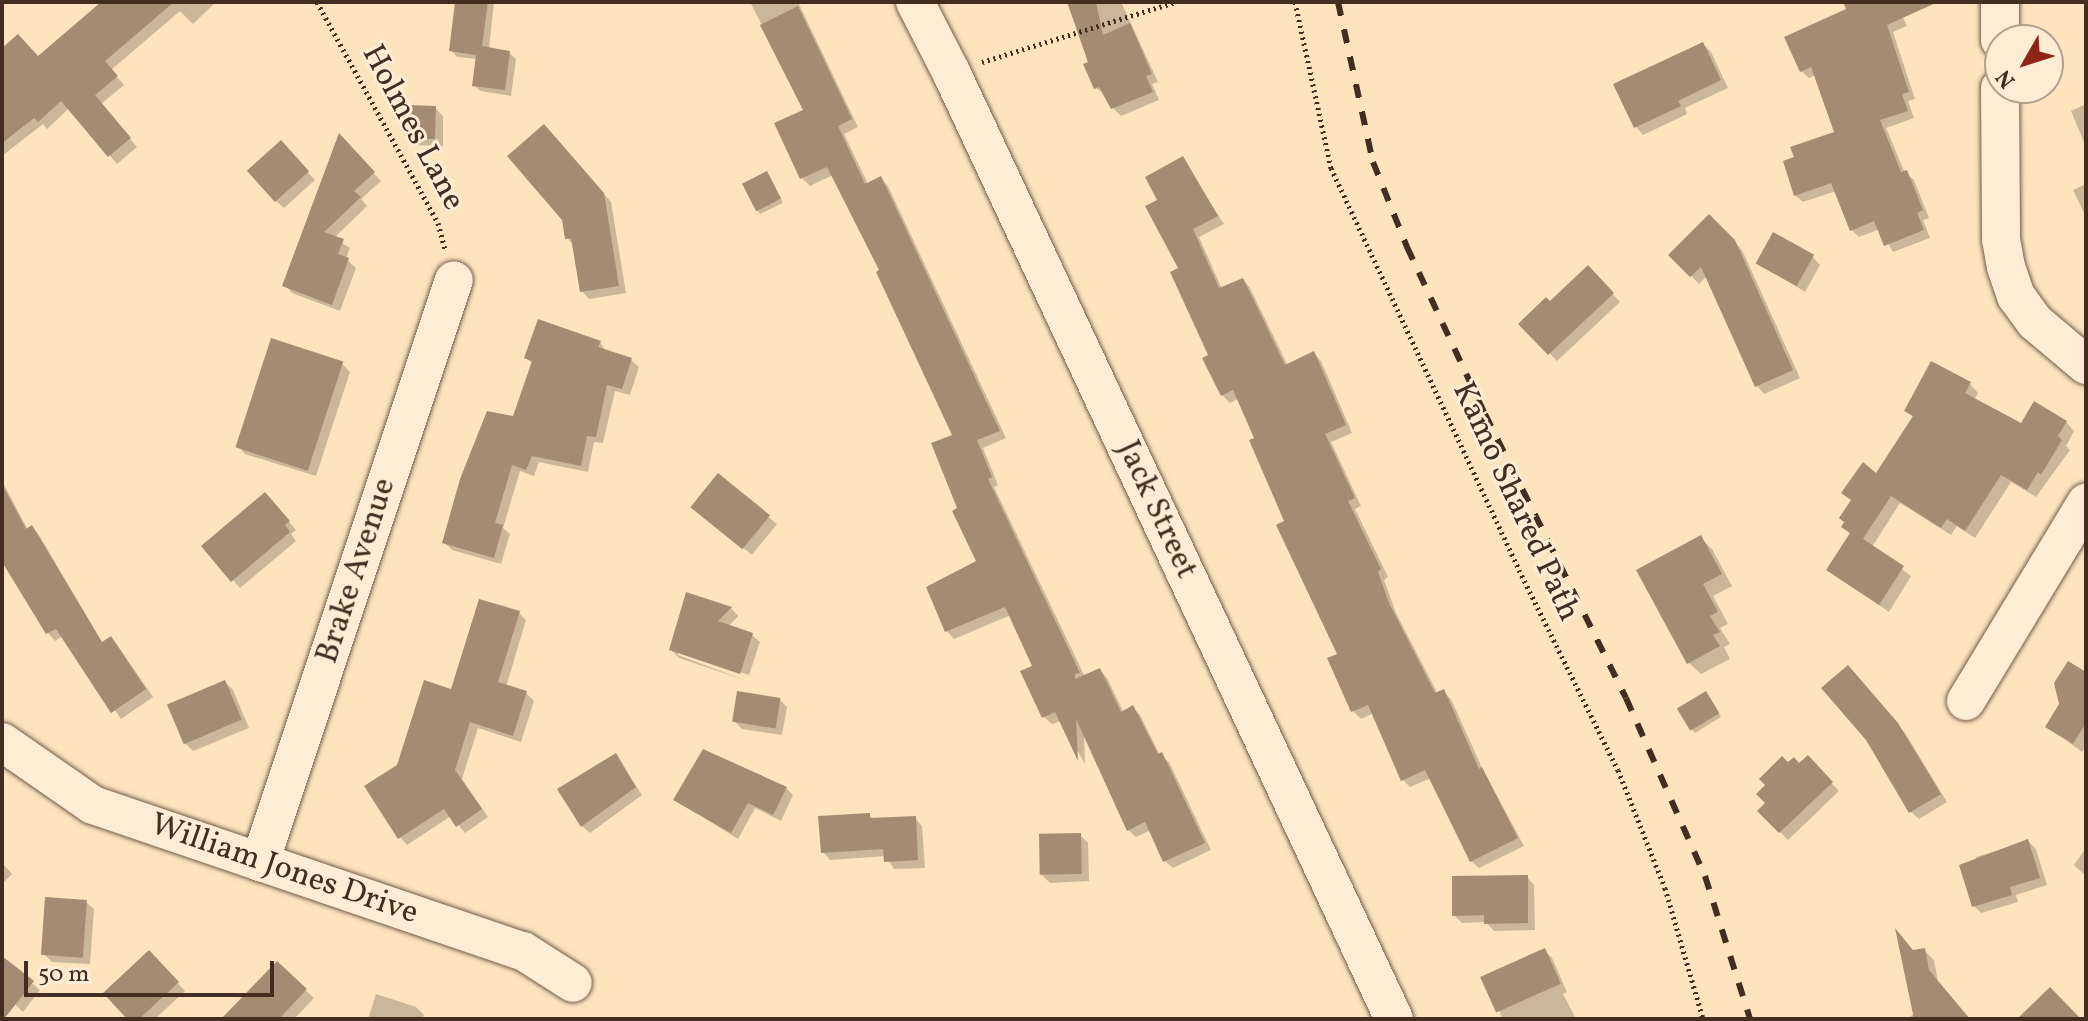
<!DOCTYPE html>
<html>
<head>
<meta charset="utf-8">
<style>
  body { margin:0 }
  #map { position:relative; width:2088px; height:1021px; overflow:hidden; background:#fde4bf; font-family:Vollkorn,serif }
  div>[style] { position:absolute }
  [style*='--x'] { left:calc(var(--x)*1px); top:calc(var(--y)*1px); width:calc(var(--w)*1px); rotate:calc(var(--a)*1deg) }
  .shadow>* { inset:0; background:#0003 }
  .building>* { inset:0; background:#a48c73; transform-origin:0 0 }
  .path>* { height:5px; margin-top:-2.5px; transform-origin:0; background:repeating-linear-gradient(90deg,#432d21 0 2px,transparent 0 6px) }
  .roads { filter:drop-shadow(0 0 2px #725b48) drop-shadow(0 0 2px #725b48) }
  .minor>* { height:38px; margin:-19px; padding:0 19px; transform-origin:19px; border-radius:19px; background:#feedd5 }
  .rail>* { height:6px; margin-top:-3px; transform-origin:0; background:repeating-linear-gradient(90deg,#432d21 0 14px,transparent 0 28px) }
  span { translate:-50% -50%; white-space:nowrap; text-align:center; line-height:1.15; -webkit-text-stroke:6px #feedd5; paint-order:stroke }
  .street-label { font-size:32px; color:#432d21 }
  .frame { position:absolute; inset:0; border:4px solid #432d21; pointer-events:none }
  .north { position:absolute; left:1984px; top:24px; width:80px; height:80px; box-sizing:border-box; background:#feedd5; border:2px solid #b3a08d; border-radius:50%; rotate:231deg; font-size:22px; font-weight:700; line-height:32px; text-align:center; color:#432d21 }
  .north::after { content:''; display:block; margin:auto; width:28px; height:36px; background:#8f2418; clip-path:polygon(50% 0,100% 100%,50% 72%,0 100%) }
  .scale { position:absolute; left:24px; top:961px; width:250px; height:36px; box-sizing:border-box; border:4px solid #432d21; border-top:0; padding-left:10px; font-size:24px; line-height:28px; white-space:nowrap; color:#432d21; -webkit-text-stroke:6px #feedd5; paint-order:stroke }
</style>
</head>
<body>
<div id="map">
  <div class="shadow">
    <div style="clip-path:polygon(105px 2px,216px 2px,193px 24px,180px 11px,111px 70px,124px 85px,101px 104px,137px 147px,117px 164px,69px 108px,47px 129px,43px 124px,2px 156px,2px 51px,38px 58px)"></div>
    <div style="clip-path:polygon(457px 2px,494px 2px,489px 49px,509px 53px,516px 59px,511px 96px,480px 91px,474px 85px,478px 59px,457px 57px,451px 50px)"></div>
    <div style="clip-path:polygon(750px 2px,798px 2px,858px 127px,844px 134px,868px 184px,880px 178px,888px 186px,1006px 438px,983px 448px,998px 485px,994px 487px,1085px 677px,1100px 670px,1107px 678px,1124px 713px,1133px 708px,1140px 715px,1160px 755px,1169px 762px,1211px 850px,1173px 868px,1165px 861px,1151px 830px,1136px 837px,1128px 830px,1084px 730px,1085px 764px,1061px 721px,1052px 724px,1044px 717px,1035px 666px,1011px 615px,954px 639px,947px 631px,978px 562px,960px 509px,954px 436px,882px 271px,833px 175px,810px 186px,802px 178px,806px 111px)"></div>
    <div style="clip-path:polygon(1069px 2px,1121px 2px,1158px 82px,1152px 84px,1159px 100px,1121px 116px,1113px 108px,1107px 95px,1096px 88px)"></div>
    <div style="clip-path:polygon(1845px 2px,1908px 2px,1898px 7px,1907px 26px,1893px 32px,1915px 99px,1908px 101px,1914px 118px,1886px 128px,1905px 173px,1914px 180px,1929px 218px,1923px 220px,1930px 238px,1893px 252px,1880px 229px,1859px 237px,1852px 230px,1836px 191px,1803px 202px,1795px 195px,1836px 134px,1816px 75px,1809px 78px,1801px 71px,1849px 10px)"></div>
    <div style="clip-path:polygon(1703px 44px,1711px 52px,1728px 88px,1685px 108px,1687px 114px,1643px 135px,1636px 127px,1616px 85px)"></div>
    <div style="clip-path:polygon(2086px 104px,2086px 147px,2071px 111px)"></div>
    <div style="clip-path:polygon(435px 108px,443px 116px,443px 146px,416px 145px,408px 137px)"></div>
    <div style="clip-path:polygon(552px 134px,611px 202px,626px 293px,589px 299px,582px 291px,574px 245px,567px 238px)"></div>
    <div style="clip-path:polygon(340px 137px,381px 181px,361px 199px,367px 206px,334px 238px,350px 248px,346px 259px,356px 268px,340px 311px,292px 293px,285px 285px)"></div>
    <div style="clip-path:polygon(281px 143px,315px 180px,284px 208px,276px 201px)"></div>
    <div style="clip-path:polygon(1182px 159px,1224px 224px,1199px 237px,1222px 289px,1243px 280px,1250px 288px,1288px 366px,1314px 353px,1321px 361px,1352px 433px,1331px 442px,1361px 506px,1355px 509px,1388px 577px,1384px 580px,1396px 613px,1438px 694px,1443px 692px,1451px 699px,1483px 770px,1524px 846px,1479px 868px,1471px 861px,1431px 778px,1410px 787px,1403px 780px,1374px 713px,1361px 719px,1353px 711px,1339px 655px,1239px 398px,1230px 403px,1222px 395px,1181px 269px,1160px 201px)"></div>
    <div style="clip-path:polygon(767px 173px,783px 203px,760px 214px,757px 210px)"></div>
    <div style="clip-path:polygon(2086px 184px,2086px 217px,2073px 190px)"></div>
    <div style="clip-path:polygon(1709px 217px,1742px 250px,1800px 378px,1764px 394px,1757px 386px,1707px 276px,1699px 284px,1671px 255px)"></div>
    <div style="clip-path:polygon(1813px 257px,1820px 265px,1805px 292px,1758px 262px)"></div>
    <div style="clip-path:polygon(1588px 268px,1620px 302px,1557px 361px,1521px 324px,1550px 304px)"></div>
    <div style="clip-path:polygon(600px 342px,606px 352px,631px 360px,639px 367px,630px 395px,615px 391px,603px 443px,594px 442px,588px 472px,539px 462px,534px 476px,520px 471px,503px 528px,510px 534px,501px 564px,452px 550px,444px 542px,514px 419px,533px 364px,526px 358px)"></div>
    <div style="clip-path:polygon(342px 364px,350px 372px,316px 476px,245px 454px,238px 446px)"></div>
    <div style="clip-path:polygon(1970px 384px,1978px 393px,1974px 400px,2021px 426px,2066px 422px,2074px 431px,2066px 446px,2070px 450px,2036px 497px,2011px 482px,1975px 538px,1957px 526px,1951px 535px,1900px 503px,1872px 547px,1911px 576px,1889px 612px,1829px 570px,1851px 535px,1844px 527px,1914px 418px,1906px 410px)"></div>
    <div style="clip-path:polygon(718px 476px,777px 524px,752px 555px,701px 514px)"></div>
    <div style="clip-path:polygon(2px 481px,28px 530px,32px 527px,39px 535px,103px 644px,111px 639px,118px 646px,153px 697px,121px 719px,63px 636px,55px 641px,48px 633px,2px 561px)"></div>
    <div style="clip-path:polygon(272px 502px,296px 530px,291px 534px,296px 541px,240px 588px,233px 580px)"></div>
    <div style="clip-path:polygon(1700px 537px,1712px 549px,1732px 586px,1713px 596px,1728px 624px,1720px 628px,1730px 644px,1724px 647px,1730px 659px,1701px 674px,1689px 663px)"></div>
    <div style="clip-path:polygon(731px 608px,738px 616px,728px 627px,752px 635px,760px 642px,749px 675px,678px 651px,678px 655px,747px 681px,679px 658px,671px 650px)"></div>
    <div style="clip-path:polygon(519px 613px,526px 620px,506px 687px,526px 693px,534px 701px,521px 742px,478px 728px,462px 779px,488px 817px,465px 833px,451px 816px,407px 845px,400px 837px,398px 766px,452px 692px)"></div>
    <div style="clip-path:polygon(2086px 674px,2086px 746px,2082px 752px,2047px 726px)"></div>
    <div style="clip-path:polygon(1856px 676px,1905px 733px,1947px 802px,1919px 819px,1911px 812px)"></div>
    <div style="clip-path:polygon(225px 682px,233px 690px,249px 728px,193px 751px,185px 743px)"></div>
    <div style="clip-path:polygon(1709px 696px,1721px 717px,1695px 733px,1692px 729px)"></div>
    <div style="clip-path:polygon(779px 699px,787px 707px,782px 735px,742px 729px,734px 721px)"></div>
    <div style="clip-path:polygon(616px 756px,642px 795px,590px 833px,582px 826px)"></div>
    <div style="clip-path:polygon(1807px 758px,1839px 791px,1788px 840px,1760px 811px,1768px 803px,1768px 785px,1789px 765px,1799px 765px)"></div>
    <div style="clip-path:polygon(786px 788px,793px 795px,781px 821px,755px 808px,738px 839px,675px 800px)"></div>
    <div style="clip-path:polygon(869px 815px,874px 820px,915px 818px,922px 826px,925px 868px,894px 869px,886px 856px,830px 860px,823px 852px)"></div>
    <div style="clip-path:polygon(1080px 835px,1088px 843px,1089px 881px,1050px 883px,1042px 875px)"></div>
    <div style="clip-path:polygon(2028px 841px,2036px 849px,2047px 885px,2016px 895px,2018px 902px,1981px 913px,1974px 906px,1976px 857px)"></div>
    <div style="clip-path:polygon(2086px 848px,2086px 876px,2074px 865px)"></div>
    <div style="clip-path:polygon(2px 863px,12px 874px,2px 884px)"></div>
    <div style="clip-path:polygon(1527px 877px,1534px 885px,1535px 930px,1494px 931px,1486px 922px,1462px 923px,1454px 915px)"></div>
    <div style="clip-path:polygon(86px 902px,94px 909px,90px 964px,52px 962px,44px 954px)"></div>
    <div style="clip-path:polygon(1544px 950px,1552px 958px,1567px 992px,1563px 994px,1576px 1019px,1503px 1019px,1484px 979px)"></div>
    <div style="clip-path:polygon(1924px 950px,1934px 960px,1938px 982px,1969px 1019px,1907px 1019px,1915px 1013px,1914px 952px)"></div>
    <div style="clip-path:polygon(149px 953px,185px 991px,155px 1019px,130px 1019px)"></div>
    <div style="clip-path:polygon(2px 958px,40px 990px,23px 1012px,2px 992px)"></div>
    <div style="clip-path:polygon(277px 964px,314px 998px,294px 1019px,235px 1019px)"></div>
    <div style="clip-path:polygon(376px 994px,416px 1007px,424px 1015px,422px 1019px,368px 1019px)"></div>
  </div>
  <div class="building">
    <div style="clip-path:polygon(101px 2px,174px 2px,105px 61px,118px 76px,95px 95px,131px 138px,108px 157px,61px 101px,38px 122px,34px 118px,2px 143px,2px 48px,18px 34px,38px 56px)"></div>
    <div style="clip-path:polygon(455px 2px,488px 2px,482px 46px,510px 51px,505px 90px,472px 86px,476px 55px,449px 51px)"></div>
    <div style="clip-path:polygon(1067px 2px,1096px 2px,1103px 35px,1130px 23px,1152px 74px,1146px 76px,1153px 92px,1111px 109px,1099px 87px,1094px 89px,1083px 64px,1088px 62px)"></div>
    <div style="clip-path:polygon(1843px 2px,1938px 2px,1887px 25px,1909px 92px,1902px 94px,1908px 111px,1880px 120px,1901px 172px,1907px 170px,1923px 210px,1917px 213px,1924px 230px,1884px 246px,1874px 221px,1850px 231px,1831px 183px,1794px 196px,1783px 161px,1794px 157px,1790px 147px,1834px 132px,1811px 67px,1800px 72px,1784px 37px,1846px 9px)"></div>
    <div style="clip-path:polygon(798px 6px,852px 119px,838px 126px,865px 184px,881px 176px,1000px 431px,977px 440px,992px 477px,988px 479px,1080px 673px,1075px 674px,1075px 679px,1100px 668px,1121px 712px,1133px 705px,1158px 754px,1162px 752px,1205px 843px,1163px 862px,1145px 822px,1127px 831px,1076px 719px,1078px 761px,1055px 712px,1042px 718px,1020px 671px,1032px 666px,1005px 607px,945px 632px,926px 587px,976px 561px,952px 511px,957px 508px,931px 443px,952px 435px,876px 272px,879px 270px,827px 167px,800px 179px,774px 123px,803px 110px,760px 25px)"></div>
    <div style="clip-path:polygon(1703px 42px,1721px 80px,1678px 101px,1681px 106px,1634px 128px,1613px 84px)"></div>
    <div style="left:407px;top:105px;width:29px;height:33px;rotate:2deg"></div>
    <div style="clip-path:polygon(544px 124px,604px 193px,619px 286px,580px 292px,571px 238px,565px 239px,562px 220px,507px 156px)"></div>
    <div style="clip-path:polygon(339px 133px,375px 172px,354px 191px,361px 197px,324px 232px,344px 239px,338px 254px,349px 258px,332px 305px,282px 286px)"></div>
    <div style="left:281px;top:140px;width:42px;height:46px;rotate:48deg"></div>
    <div style="clip-path:polygon(1183px 156px,1218px 216px,1193px 229px,1219px 288px,1243px 278px,1285px 365px,1314px 351px,1346px 425px,1325px 434px,1355px 498px,1348px 501px,1381px 569px,1378px 572px,1389px 603px,1435px 693px,1444px 689px,1479px 769px,1482px 767px,1518px 838px,1470px 862px,1425px 770px,1401px 781px,1368px 705px,1351px 712px,1327px 658px,1337px 654px,1276px 525px,1284px 521px,1249px 440px,1254px 438px,1233px 390px,1221px 396px,1202px 358px,1208px 355px,1170px 272px,1178px 268px,1145px 206px,1157px 200px,1145px 177px)"></div>
    <div style="left:767px;top:171px;width:31px;height:28px;rotate:63deg"></div>
    <div style="clip-path:polygon(1709px 214px,1735px 240px,1793px 370px,1755px 387px,1701px 267px,1690px 277px,1668px 255px)"></div>
    <div style="left:1773px;top:232px;width:47px;height:36px;rotate:29deg"></div>
    <div style="clip-path:polygon(1588px 265px,1614px 293px,1548px 355px,1518px 324px,1546px 297px,1550px 301px)"></div>
    <div style="clip-path:polygon(538px 319px,601px 341px,598px 347px,632px 358px,622px 389px,607px 385px,596px 437px,587px 436px,581px 466px,532px 456px,526px 470px,512px 465px,495px 523px,503px 525px,494px 558px,442px 543px,460px 479px,487px 411px,513px 416px,532px 361px,524px 358px)"></div>
    <div style="left:271px;top:338px;width:76px;height:115px;rotate:18deg"></div>
    <div style="clip-path:polygon(1931px 361px,1971px 382px,1965px 393px,2021px 423px,2034px 401px,2067px 421px,2058px 436px,2062px 440px,2041px 475px,2038px 472px,2027px 490px,2001px 475px,1965px 531px,1947px 519px,1941px 528px,1891px 496px,1863px 539px,1904px 566px,1879px 605px,1826px 570px,1850px 533px,1841px 527px,1844px 522px,1839px 518px,1851px 500px,1841px 493px,1863px 462px,1876px 473px,1913px 416px,1904px 411px)"></div>
    <div style="left:718px;top:473px;width:67px;height:44px;rotate:39deg"></div>
    <div style="clip-path:polygon(2px 484px,26px 529px,32px 525px,102px 642px,111px 636px,146px 689px,111px 713px,56px 629px,46px 634px,2px 562px)"></div>
    <div style="clip-path:polygon(265px 492px,290px 521px,285px 525px,290px 532px,231px 582px,201px 546px)"></div>
    <div style="clip-path:polygon(1701px 535px,1722px 574px,1703px 584px,1718px 612px,1710px 616px,1720px 632px,1713px 635px,1720px 646px,1687px 664px,1636px 570px)"></div>
    <div style="clip-path:polygon(686px 592px,732px 607px,718px 621px,753px 633px,740px 674px,669px 650px)"></div>
    <div style="clip-path:polygon(479px 599px,520px 611px,498px 682px,527px 691px,513px 736px,470px 722px,455px 770px,482px 809px,456px 827px,444px 809px,398px 839px,364px 786px,397px 765px,424px 680px,451px 689px)"></div>
    <div style="clip-path:polygon(2068px 661px,2086px 672px,2086px 723px,2073px 744px,2045px 727px,2059px 704px,2054px 683px)"></div>
    <div style="clip-path:polygon(1848px 665px,1898px 723px,1941px 794px,1909px 813px,1866px 740px,1821px 688px)"></div>
    <div style="left:225px;top:680px;width:43px;height:63px;rotate:67deg"></div>
    <div style="left:737px;top:691px;width:44px;height:31px;rotate:9deg"></div>
    <div style="left:1706px;top:691px;width:26px;height:34px;rotate:59deg"></div>
    <div style="clip-path:polygon(703px 749px,787px 787px,773px 815px,748px 803px,731px 833px,673px 800px)"></div>
    <div style="clip-path:polygon(616px 753px,636px 787px,581px 827px,557px 789px)"></div>
    <div style="clip-path:polygon(1808px 755px,1833px 782px,1779px 833px,1757px 811px,1765px 803px,1756px 794px,1765px 785px,1759px 779px,1782px 756px,1788px 762px,1794px 757px,1799px 763px)"></div>
    <div style="clip-path:polygon(870px 813px,870px 818px,916px 816px,918px 860px,884px 862px,883px 849px,821px 853px,818px 816px)"></div>
    <div style="left:1081px;top:833px;width:41px;height:42px;rotate:89deg"></div>
    <div style="clip-path:polygon(2028px 839px,2040px 878px,2010px 887px,2012px 895px,1972px 907px,1959px 865px)"></div>
    <div style="clip-path:polygon(1528px 875px,1528px 923px,1484px 924px,1484px 915px,1452px 916px,1452px 876px)"></div>
    <div style="left:45px;top:897px;width:42px;height:58px;rotate:4deg"></div>
    <div style="clip-path:polygon(1895px 928px,1913px 950px,1925px 948px,1929px 970px,1970px 1019px,1914px 1019px)"></div>
    <div style="left:1545px;top:948px;width:39px;height:71px;rotate:66deg"></div>
    <div style="clip-path:polygon(149px 950px,179px 982px,139px 1019px,127px 1019px,103px 993px)"></div>
    <div style="clip-path:polygon(2px 956px,34px 981px,4px 1019px,2px 1019px)"></div>
    <div style="clip-path:polygon(277px 961px,307px 989px,279px 1019px,221px 1019px)"></div>
    <div style="clip-path:polygon(2050px 987px,2081px 1019px,2017px 1019px)"></div>
  </div>
  <div class="path">
    <div style="--x:317;--y:2;--w:252;--a:61.3"></div>
    <div style="--x:438;--y:223;--w:27;--a:75"></div>
    <div style="--x:1295;--y:2;--w:170;--a:77.8"></div>
    <div style="--x:1331;--y:168;--w:444;--a:64.9"></div>
    <div style="--x:1519;--y:570;--w:223;--a:63.7"></div>
    <div style="--x:1618;--y:770;--w:127;--a:68.3"></div>
    <div style="--x:1665;--y:888;--w:136;--a:73.8"></div>
    <div style="--x:982;--y:62;--w:203;--a:-17.2"></div>
  </div>
  <div class="roads">
    <div class="minor">
      <div style="--x:915;--y:2;--w:79;--a:62.8"></div>
      <div style="--x:951;--y:72;--w:1045;--a:64.93"></div>
      <div style="--x:2000;--y:2;--w:38;--a:90"></div>
      <div style="--x:2000;--y:88;--w:151;--a:89.6"></div>
      <div style="--x:2001;--y:239;--w:28;--a:80"></div>
      <div style="--x:2006;--y:267;--w:31;--a:71"></div>
      <div style="--x:2016;--y:296;--w:32;--a:54"></div>
      <div style="--x:2035;--y:322;--w:67;--a:40.1"></div>
      <div style="--x:1966;--y:701;--w:232;--a:-58.8"></div>
      <div style="--x:2;--y:742;--w:111;--a:34.7"></div>
      <div style="--x:93;--y:805;--w:454;--a:18.8"></div>
      <div style="--x:523;--y:951;--w:59;--a:32.6"></div>
      <div style="--x:260;--y:862;--w:613;--a:-71.57"></div>
    </div>
  </div>
  <div class="rail">
    <div style="--x:1338;--y:2;--w:164;--a:77.7"></div>
    <div style="--x:1373;--y:162;--w:92;--a:68.2"></div>
    <div style="--x:1407;--y:247;--w:184;--a:65"></div>
    <div style="--x:1485;--y:414;--w:317;--a:63.6"></div>
    <div style="--x:1626;--y:698;--w:195;--a:66.1"></div>
    <div style="--x:1705;--y:876;--w:150;--a:72.5"></div>
  </div>
  <div class="street-label">
    <span style="left:412px;top:128px;rotate:62deg">Holmes Lane</span>
    <span style="left:1515px;top:502px;rotate:65deg">Kamo Shared Path</span>
    <span style="left:1156px;top:510px;rotate:65deg">Jack Street</span>
    <span style="left:357px;top:571px;rotate:-72deg">Brake Avenue</span>
    <span style="left:284px;top:870px;rotate:19deg">William Jones Drive</span>
  </div>
  <div class="frame"></div>
  <div class="north">N</div>
  <div class="scale">50 m</div>
</div>
</body>
</html>
